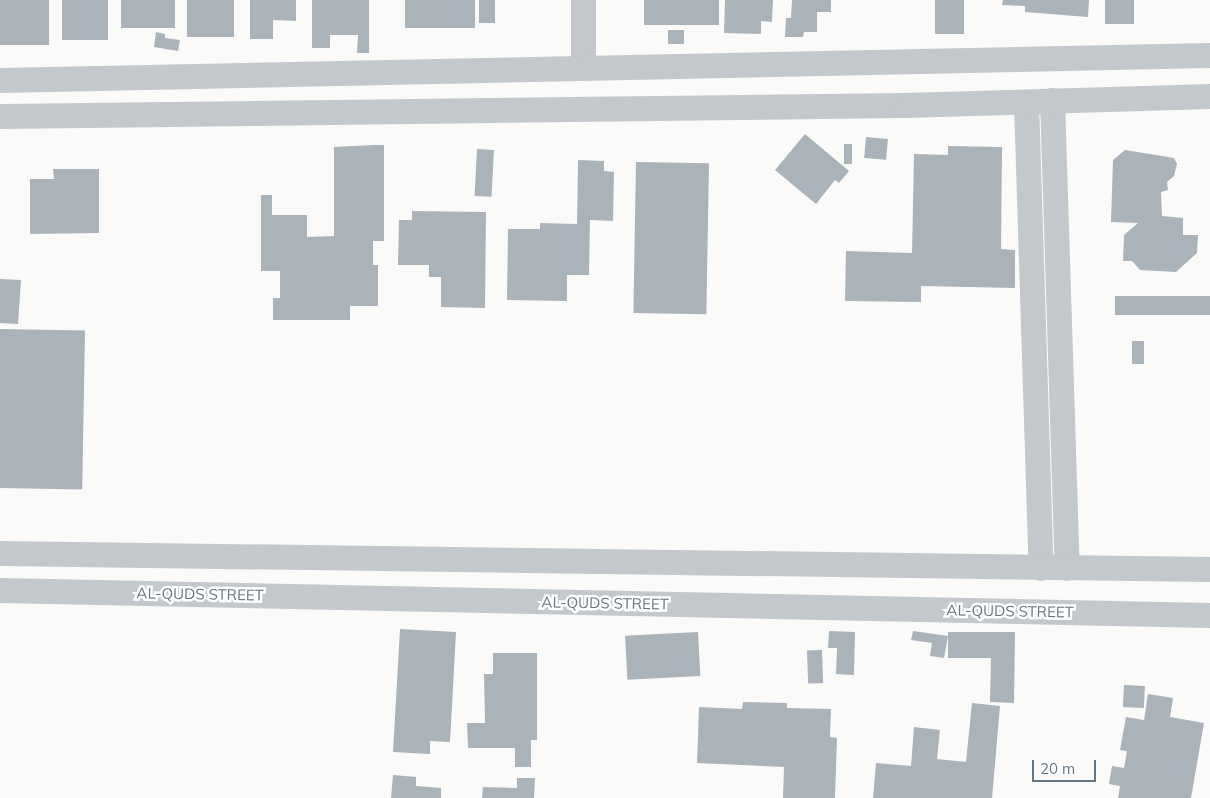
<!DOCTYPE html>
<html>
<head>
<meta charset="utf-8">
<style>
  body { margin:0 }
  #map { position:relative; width:1210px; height:798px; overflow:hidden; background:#fafaf8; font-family:Mulish,sans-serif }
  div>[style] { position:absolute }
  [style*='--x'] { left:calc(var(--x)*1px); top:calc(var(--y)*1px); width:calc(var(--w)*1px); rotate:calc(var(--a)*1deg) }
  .building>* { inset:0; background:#aab3b9; transform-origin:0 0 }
  .minor>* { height:25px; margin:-12.5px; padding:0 12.5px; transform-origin:12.5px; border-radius:12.5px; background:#c3c8cc }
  span { translate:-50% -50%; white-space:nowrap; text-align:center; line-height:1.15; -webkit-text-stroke:5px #fff; paint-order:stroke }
  .street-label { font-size:15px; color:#657683 }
  .scale { position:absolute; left:1032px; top:760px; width:64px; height:22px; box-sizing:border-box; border:2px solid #657683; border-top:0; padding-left:6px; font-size:15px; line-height:18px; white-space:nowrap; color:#657683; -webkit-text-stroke:4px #fff; paint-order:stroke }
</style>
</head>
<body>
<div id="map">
  <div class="building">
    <div style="left:0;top:0;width:49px;height:45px"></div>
    <div style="left:62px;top:0;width:46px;height:40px"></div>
    <div style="left:121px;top:0;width:54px;height:28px"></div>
    <div style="left:187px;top:0;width:47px;height:37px"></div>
    <div style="clip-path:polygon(250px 0,296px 0,296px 21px,273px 20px,273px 39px,250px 39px)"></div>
    <div style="clip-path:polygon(312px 0,369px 0,369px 53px,357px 53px,358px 35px,330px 35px,330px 48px,312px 48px)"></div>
    <div style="left:405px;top:0;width:70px;height:28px"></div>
    <div style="left:479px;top:0;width:16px;height:23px"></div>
    <div style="left:644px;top:0;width:75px;height:25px"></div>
    <div style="clip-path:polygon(725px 0,773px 0,772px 22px,761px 21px,761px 34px,724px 33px)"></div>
    <div style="clip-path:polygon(792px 0,831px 0,831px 12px,817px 12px,817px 32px,804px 32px,803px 37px,785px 37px,786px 18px,791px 18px)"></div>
    <div style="left:935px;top:0;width:29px;height:34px"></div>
    <div style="clip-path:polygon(1003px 0,1089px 0,1088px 17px,1025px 12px,1025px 6px,1002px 5px)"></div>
    <div style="left:1105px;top:0;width:29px;height:24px"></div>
    <div style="left:668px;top:30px;width:16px;height:14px"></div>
    <div style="clip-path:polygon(156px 32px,165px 34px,165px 38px,180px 40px,178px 51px,154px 47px)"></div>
    <div style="clip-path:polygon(805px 134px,849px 171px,839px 183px,835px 180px,816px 204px,775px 170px)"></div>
    <div style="left:866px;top:137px;width:22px;height:21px;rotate:5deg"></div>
    <div style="left:844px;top:144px;width:8px;height:20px"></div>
    <div style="clip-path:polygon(374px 145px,384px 145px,384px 241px,373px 241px,373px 265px,378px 265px,378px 306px,350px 306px,350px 320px,273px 320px,273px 298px,280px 298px,280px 271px,261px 271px,261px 195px,272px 195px,272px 215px,307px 215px,307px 237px,334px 236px,334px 147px)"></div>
    <div style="clip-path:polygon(948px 146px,1002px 147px,1001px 249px,1015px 250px,1015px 288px,921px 286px,921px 302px,845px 301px,846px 251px,912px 253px,914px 154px,948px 155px)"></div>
    <div style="left:477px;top:149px;width:17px;height:47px;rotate:3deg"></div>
    <div style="clip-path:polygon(1125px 150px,1174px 158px,1177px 164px,1174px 176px,1167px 182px,1168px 190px,1161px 192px,1162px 216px,1183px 218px,1183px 235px,1198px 235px,1197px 253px,1176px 272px,1140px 270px,1132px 261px,1123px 261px,1124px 235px,1138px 223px,1111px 222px,1113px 160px)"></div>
    <div style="clip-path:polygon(578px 160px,604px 161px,604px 171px,614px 172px,613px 221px,590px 220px,589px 275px,567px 275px,567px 301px,507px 300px,508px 229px,540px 229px,540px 223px,577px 224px)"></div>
    <div style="left:636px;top:162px;width:73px;height:151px;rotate:1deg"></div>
    <div style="clip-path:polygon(53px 169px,99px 169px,99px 233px,30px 234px,30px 179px,54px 179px)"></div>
    <div style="clip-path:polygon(412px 211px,486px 212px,485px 308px,441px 307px,441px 277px,429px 277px,429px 265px,398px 265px,399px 220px,412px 220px)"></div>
    <div style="clip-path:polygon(0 279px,21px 280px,18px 324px,0 323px)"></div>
    <div style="left:1210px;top:296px;width:19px;height:95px;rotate:90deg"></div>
    <div style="left:0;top:329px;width:85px;height:159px;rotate:1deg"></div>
    <div style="left:1132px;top:341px;width:12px;height:23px"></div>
    <div style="clip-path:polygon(400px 629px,456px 632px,450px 742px,430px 741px,430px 754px,393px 752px)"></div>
    <div style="clip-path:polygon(829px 631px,855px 632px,854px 675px,836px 674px,837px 648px,828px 648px)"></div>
    <div style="clip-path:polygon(913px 631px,948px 636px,944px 658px,930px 656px,932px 643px,911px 640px)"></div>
    <div style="left:698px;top:632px;width:44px;height:73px;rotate:87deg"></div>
    <div style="clip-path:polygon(948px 632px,1015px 632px,1014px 703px,990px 702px,991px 658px,948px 658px)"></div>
    <div style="left:822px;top:650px;width:33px;height:15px;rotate:88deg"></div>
    <div style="clip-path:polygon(493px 653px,537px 653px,537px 740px,531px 740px,531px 767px,515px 767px,515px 748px,468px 748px,467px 723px,485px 723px,484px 674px,493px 674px)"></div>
    <div style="left:1124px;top:685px;width:21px;height:22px;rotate:3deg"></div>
    <div style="clip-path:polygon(1148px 694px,1173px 698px,1170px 717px,1204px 723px,1191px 798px,1118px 798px,1120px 786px,1109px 784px,1112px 766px,1124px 768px,1127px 751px,1120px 750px,1126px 717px,1144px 720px)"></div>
    <div style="clip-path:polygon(743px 702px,787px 703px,787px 708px,831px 709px,830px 737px,837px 738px,835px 798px,783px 798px,784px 767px,697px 763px,699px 707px,742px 709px)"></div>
    <div style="clip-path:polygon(972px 703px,1000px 706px,992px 798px,873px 798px,876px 763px,911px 766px,914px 727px,940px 730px,937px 759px,966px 762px)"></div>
    <div style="clip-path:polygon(393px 775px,416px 777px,416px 786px,441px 788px,441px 798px,391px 798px)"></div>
    <div style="clip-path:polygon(517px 778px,535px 778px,534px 798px,482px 798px,483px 787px,517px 788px)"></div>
  </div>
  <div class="minor">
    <div style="--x:583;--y:0;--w:67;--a:90"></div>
    <div style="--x:0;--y:80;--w:1210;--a:-1.18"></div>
    <div style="--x:1052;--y:100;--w:468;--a:88.2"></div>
    <div style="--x:1026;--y:102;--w:466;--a:88.2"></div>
    <div style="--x:0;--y:116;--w:904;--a:-0.7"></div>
    <div style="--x:904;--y:105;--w:306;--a:-1.7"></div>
    <div style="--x:0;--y:553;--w:1210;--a:0.76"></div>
    <div style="--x:0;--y:590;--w:1210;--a:1.18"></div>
  </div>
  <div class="street-label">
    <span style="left:200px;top:594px;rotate:1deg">AL-QUDS STREET</span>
    <span style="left:605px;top:603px;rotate:1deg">AL-QUDS STREET</span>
    <span style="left:1010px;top:611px;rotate:1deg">AL-QUDS STREET</span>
  </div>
  <div class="scale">20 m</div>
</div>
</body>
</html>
